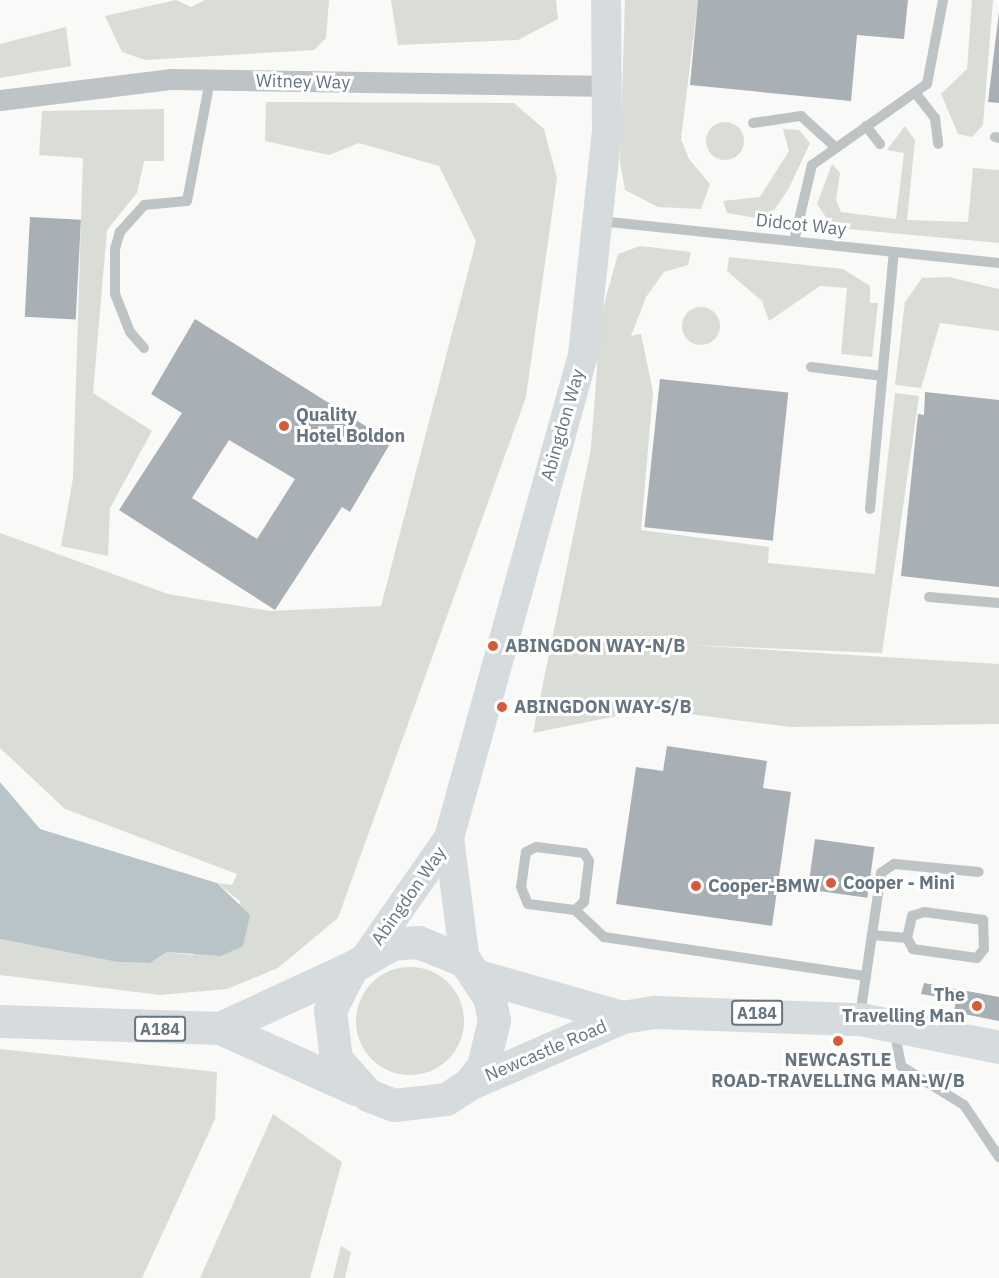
<!DOCTYPE html>
<html>
<head>
<meta charset="utf-8">
<style>
  body { margin:0 }
  #map { position:relative; width:999px; height:1278px; overflow:hidden; background:#f9f9f7; font-family:"IBM Plex Sans",sans-serif }
  div>[style] { position:absolute }
  [style*='--x'] { left:calc(var(--x)*1px); top:calc(var(--y)*1px); width:calc(var(--w)*1px); rotate:calc(var(--a)*1deg) }
  .green>* { inset:0; background:#d9ddd6 }
  .round { border-radius:50% }
  .water>* { inset:0; background:#b9c4c8 }
  .building>* { inset:0; background:#a8b0b6; transform-origin:0 0 }
  .service>* { height:10px; margin:-5px; padding:0 5px; transform-origin:5px; border-radius:5px; background:#bec3c6 }
  .minor>* { height:21px; margin:-10.5px; padding:0 10.5px; transform-origin:10.5px; border-radius:10.5px; background:#bec3c6 }
  .secondary>* { height:30px; margin:-15px; padding:0 15px; transform-origin:15px; border-radius:15px; background:#d6dbde }
  .primary>* { height:33px; margin:-16.5px; padding:0 16.5px; transform-origin:16.5px; border-radius:16.5px; background:#d6dbde }
  .dots>* { width:16px; height:16px; translate:-50% -50%; box-sizing:border-box; border:3px solid #fff; border-radius:50% }
  span { translate:-50% -50%; white-space:nowrap; text-align:center; line-height:1.15; -webkit-text-stroke:6px #fff; paint-order:stroke }
  .shield-label span { padding:2px 4px; background:#fff; border:2px solid; border-radius:4px; -webkit-text-stroke-width:0 }
  .shield-label { font-size:16px; color:#667580; font-weight:700 }
  .street-label { font-size:18px; color:#667580 }
  .poi-label { font-size:18px; color:#667580; font-weight:700 }
  .left { translate:0 -50%; text-align:left }
  .right { translate:-100% -50%; text-align:right }
</style>
</head>
<body>
<div id="map">
  <div class="green">
    <div style="clip-path:polygon(176px 0,191px 7px,205px 0,329px 0,326px 38px,314px 50px,145px 60px,122px 52px,105px 16px)"></div>
    <div style="clip-path:polygon(391px 0,556px 0,558px 19px,518px 40px,398px 45px)"></div>
    <div style="clip-path:polygon(625px 0,698px 0,681px 139px,689px 159px,710px 184px,701px 209px,658px 207px,625px 190px,620px 162px)"></div>
    <div style="clip-path:polygon(972px 0,993px 0,983px 125px,972px 137px,958px 134px,941px 94px,967px 69px)"></div>
    <div style="clip-path:polygon(66px 27px,71px 66px,0 78px,0 44px)"></div>
    <div style="clip-path:polygon(266px 102px,514px 103px,544px 129px,557px 178px,526px 397px,338px 918px,278px 968px,227px 989px,160px 995px,0 975px,0 939px,117px 962px,150px 963px,167px 952px,193px 955px,241px 902px,217px 883px,232px 885px,237px 874px,65px 809px,0 748px,0 533px,168px 594px,270px 611px,381px 606px,476px 241px,439px 166px,359px 143px,329px 155px,265px 141px)"></div>
    <div style="clip-path:polygon(164px 109px,164px 161px,144px 161px,137px 193px,107px 230px,93px 393px,152px 431px,110px 508px,108px 556px,61px 546px,73px 478px,83px 158px,39px 155px,42px 111px)"></div>
    <div class="round" style="left:706px;top:122px;width:38px;height:38px"></div>
    <div style="clip-path:polygon(905px 126px,915px 140px,907px 220px,968px 222px,973px 168px,999px 170px,999px 243px,848px 229px,828px 220px,817px 204px,832px 164px,840px 173px,836px 200px,841px 212px,896px 219px,904px 153px,887px 150px)"></div>
    <div style="clip-path:polygon(783px 129px,799px 130px,810px 143px,789px 188px,775px 209px,756px 218px,727px 213px,723px 201px,760px 197px,789px 151px)"></div>
    <div style="clip-path:polygon(640px 246px,691px 252px,688px 265px,664px 272px,646px 297px,631px 336px,641px 334px,653px 392px,641px 530px,769px 547px,768px 563px,875px 574px,895px 393px,919px 396px,882px 653px,689px 645px,999px 664px,999px 724px,790px 727px,651px 709px,533px 733px,591px 448px,601px 315px,618px 254px)"></div>
    <div style="clip-path:polygon(729px 257px,843px 269px,870px 286px,870px 303px,878px 303px,872px 357px,841px 354px,847px 288px,820px 286px,769px 321px,762px 301px,727px 271px)"></div>
    <div style="clip-path:polygon(949px 277px,999px 289px,999px 331px,940px 323px,921px 388px,895px 385px,905px 302px,922px 278px)"></div>
    <div class="round" style="left:682px;top:307px;width:38px;height:38px"></div>
    <div class="round" style="left:356px;top:967px;width:108px;height:108px"></div>
    <div style="clip-path:polygon(0 1049px,217px 1072px,215px 1119px,142px 1278px,0 1278px)"></div>
    <div style="clip-path:polygon(273px 1114px,342px 1162px,310px 1278px,200px 1278px)"></div>
    <div style="clip-path:polygon(341px 1246px,351px 1252px,345px 1278px,333px 1278px)"></div>
  </div>
  <div class="water">
    <div style="clip-path:polygon(0 782px,40px 829px,217px 883px,250px 915px,243px 946px,221px 956px,167px 952px,150px 963px,117px 962px,0 939px)"></div>
  </div>
  <div class="building">
    <div style="clip-path:polygon(698px 0,908px 0,904px 39px,857px 35px,851px 101px,690px 85px)"></div>
    <div style="clip-path:polygon(999px 12px,999px 103px,988px 102px)"></div>
    <div style="left:30px;top:217px;width:51px;height:100px;rotate:3deg"></div>
    <div style="clip-path:polygon(evenodd,195px 319px,391px 442px,350px 512px,342px 507px,275px 610px,119px 510px,182px 413px,151px 394px,195px 319px,229px 440px,295px 479px,257px 539px,192px 498px,229px 440px)"></div>
    <div style="left:660px;top:379px;width:129px;height:149px;rotate:6deg"></div>
    <div style="clip-path:polygon(925px 392px,999px 400px,999px 587px,901px 576px,918px 414px,924px 415px)"></div>
    <div style="clip-path:polygon(667px 746px,767px 761px,763px 788px,791px 792px,772px 926px,616px 904px,636px 767px,663px 771px)"></div>
    <div style="left:815px;top:839px;width:60px;height:51px;rotate:8deg"></div>
    <div style="clip-path:polygon(924px 983px,999px 997px,999px 1021px,954px 1012px,956px 1000px,921px 994px)"></div>
  </div>
  <div class="service">
    <div style="--x:917;--y:95;--w:29;--a:52"></div>
    <div style="--x:935;--y:118;--w:26;--a:83"></div>
    <div style="--x:753;--y:123;--w:49;--a:-8.3"></div>
    <div style="--x:801;--y:116;--w:43;--a:42.2"></div>
    <div style="--x:866;--y:126;--w:23;--a:52"></div>
    <div style="--x:995;--y:137;--w:4;--a:14"></div>
    <div style="--x:600;--y:221;--w:401;--a:6"></div>
    <div style="--x:794;--y:241;--w:78;--a:-76.7"></div>
    <div style="--x:812;--y:165;--w:141;--a:-35.2"></div>
    <div style="--x:927;--y:84;--w:86;--a:-79.2"></div>
    <div style="--x:144;--y:348;--w:21;--a:-131"></div>
    <div style="--x:130;--y:332;--w:41;--a:-111.5"></div>
    <div style="--x:115;--y:294;--w:45;--a:-90"></div>
    <div style="--x:115;--y:249;--w:18;--a:-74"></div>
    <div style="--x:120;--y:232;--w:36;--a:-48"></div>
    <div style="--x:144;--y:205;--w:43;--a:-5.3"></div>
    <div style="--x:187;--y:201;--w:123;--a:-79.2"></div>
    <div style="--x:811;--y:367;--w:72;--a:7.2"></div>
    <div style="--x:870;--y:509;--w:258;--a:-84.7"></div>
    <div style="--x:929;--y:597;--w:70;--a:4.9"></div>
    <div style="--x:575;--y:910;--w:12;--a:-42"></div>
    <div style="--x:584;--y:902;--w:41;--a:-83"></div>
    <div style="--x:589;--y:861;--w:9;--a:-122"></div>
    <div style="--x:584;--y:853;--w:48;--a:-172.9"></div>
    <div style="--x:536;--y:847;--w:11;--a:153"></div>
    <div style="--x:526;--y:852;--w:35;--a:98"></div>
    <div style="--x:521;--y:887;--w:18;--a:68"></div>
    <div style="--x:528;--y:904;--w:47;--a:7.3"></div>
    <div style="--x:575;--y:910;--w:40;--a:43"></div>
    <div style="--x:604;--y:937;--w:265;--a:8.5"></div>
    <div style="--x:924;--y:912;--w:60;--a:7.7"></div>
    <div style="--x:983;--y:920;--w:29;--a:88"></div>
    <div style="--x:984;--y:949;--w:11;--a:128"></div>
    <div style="--x:977;--y:958;--w:65;--a:-172"></div>
    <div style="--x:913;--y:949;--w:13;--a:-119"></div>
    <div style="--x:907;--y:938;--w:23;--a:-77"></div>
    <div style="--x:912;--y:916;--w:13;--a:-18"></div>
    <div style="--x:872;--y:935;--w:35;--a:5"></div>
    <div style="--x:860;--y:1016;--w:145;--a:-81.6"></div>
    <div style="--x:881;--y:873;--w:16;--a:-35"></div>
    <div style="--x:894;--y:864;--w:85;--a:5.4"></div>
    <div style="--x:894;--y:1029;--w:38;--a:79"></div>
    <div style="--x:901;--y:1066;--w:74;--a:31.8"></div>
    <div style="--x:964;--y:1105;--w:63;--a:56.1"></div>
  </div>
  <div class="minor">
    <div style="--x:0;--y:100;--w:171;--a:-7"></div>
    <div style="--x:170;--y:79;--w:438;--a:0.9"></div>
  </div>
  <div class="secondary">
    <div style="--x:449;--y:838;--w:124;--a:82.6"></div>
    <div style="--x:368;--y:954;--w:141;--a:-55.1"></div>
    <div style="--x:449;--y:838;--w:501;--a:-74.49"></div>
    <div style="--x:583;--y:355;--w:224;--a:-83.9"></div>
    <div style="--x:607;--y:132;--w:132;--a:-90.4"></div>
  </div>
  <div class="primary">
    <div style="--x:478;--y:976;--w:150;--a:15.9"></div>
    <div style="--x:0;--y:1021;--w:220;--a:1.8"></div>
    <div style="--x:220;--y:1028;--w:143;--a:-24.8"></div>
    <div style="--x:220;--y:1028;--w:149;--a:24.2"></div>
    <div style="--x:469;--y:1084;--w:23;--a:-52"></div>
    <div style="--x:483;--y:1066;--w:47;--a:-76.6"></div>
    <div style="--x:494;--y:1020;--w:24;--a:-102"></div>
    <div style="--x:489;--y:997;--w:43;--a:-123.7"></div>
    <div style="--x:465;--y:961;--w:51;--a:-158"></div>
    <div style="--x:418;--y:942;--w:26;--a:176"></div>
    <div style="--x:392;--y:944;--w:46;--a:150.1"></div>
    <div style="--x:352;--y:967;--w:48;--a:117.1"></div>
    <div style="--x:330;--y:1010;--w:49;--a:83"></div>
    <div style="--x:336;--y:1059;--w:48;--a:48.4"></div>
    <div style="--x:368;--y:1095;--w:28;--a:21"></div>
    <div style="--x:394;--y:1105;--w:52;--a:-6.6"></div>
    <div style="--x:446;--y:1099;--w:27;--a:-33"></div>
    <div style="--x:469;--y:1084;--w:167;--a:-23.6"></div>
    <div style="--x:622;--y:1017;--w:33;--a:-9"></div>
    <div style="--x:655;--y:1012;--w:205;--a:2"></div>
    <div style="--x:860;--y:1019;--w:142;--a:11.4"></div>
  </div>
  <div class="dots">
    <div style="left:284px;top:426px;background:#d95a36"></div>
    <div style="left:493px;top:646px;background:#d95a36"></div>
    <div style="left:502px;top:707px;background:#d95a36"></div>
    <div style="left:831px;top:883px;background:#d95a36"></div>
    <div style="left:696px;top:886px;background:#d95a36"></div>
    <div style="left:977px;top:1006px;background:#d95a36"></div>
    <div style="left:838px;top:1041px;background:#d95a36"></div>
  </div>
  <div class="shield-label">
    <span style="left:757px;top:1013px">A184</span>
    <span style="left:160px;top:1029px">A184</span>
  </div>
  <div class="street-label">
    <span style="left:303px;top:82px;rotate:1deg">Witney Way</span>
    <span style="left:801px;top:225px;rotate:6deg">Didcot Way</span>
    <span style="left:563px;top:425px;rotate:-74deg">Abingdon Way</span>
    <span style="left:409px;top:896px;rotate:-55deg">Abingdon Way</span>
    <span style="left:546px;top:1051px;rotate:-23deg">Newcastle Road</span>
  </div>
  <div class="poi-label">
    <span class="left" style="left:296px;top:426px">Quality<br>Hotel Boldon</span>
    <span class="left" style="left:505px;top:646px">ABINGDON WAY-N/B</span>
    <span class="left" style="left:514px;top:707px">ABINGDON WAY-S/B</span>
    <span class="left" style="left:843px;top:883px">Cooper - Mini</span>
    <span class="left" style="left:708px;top:886px">Cooper-BMW</span>
    <span class="right" style="left:965px;top:1006px">The<br>Travelling Man</span>
    <span style="left:838px;top:1071px">NEWCASTLE<br>ROAD-TRAVELLING MAN-W/B</span>
  </div>
</div>
</body>
</html>
